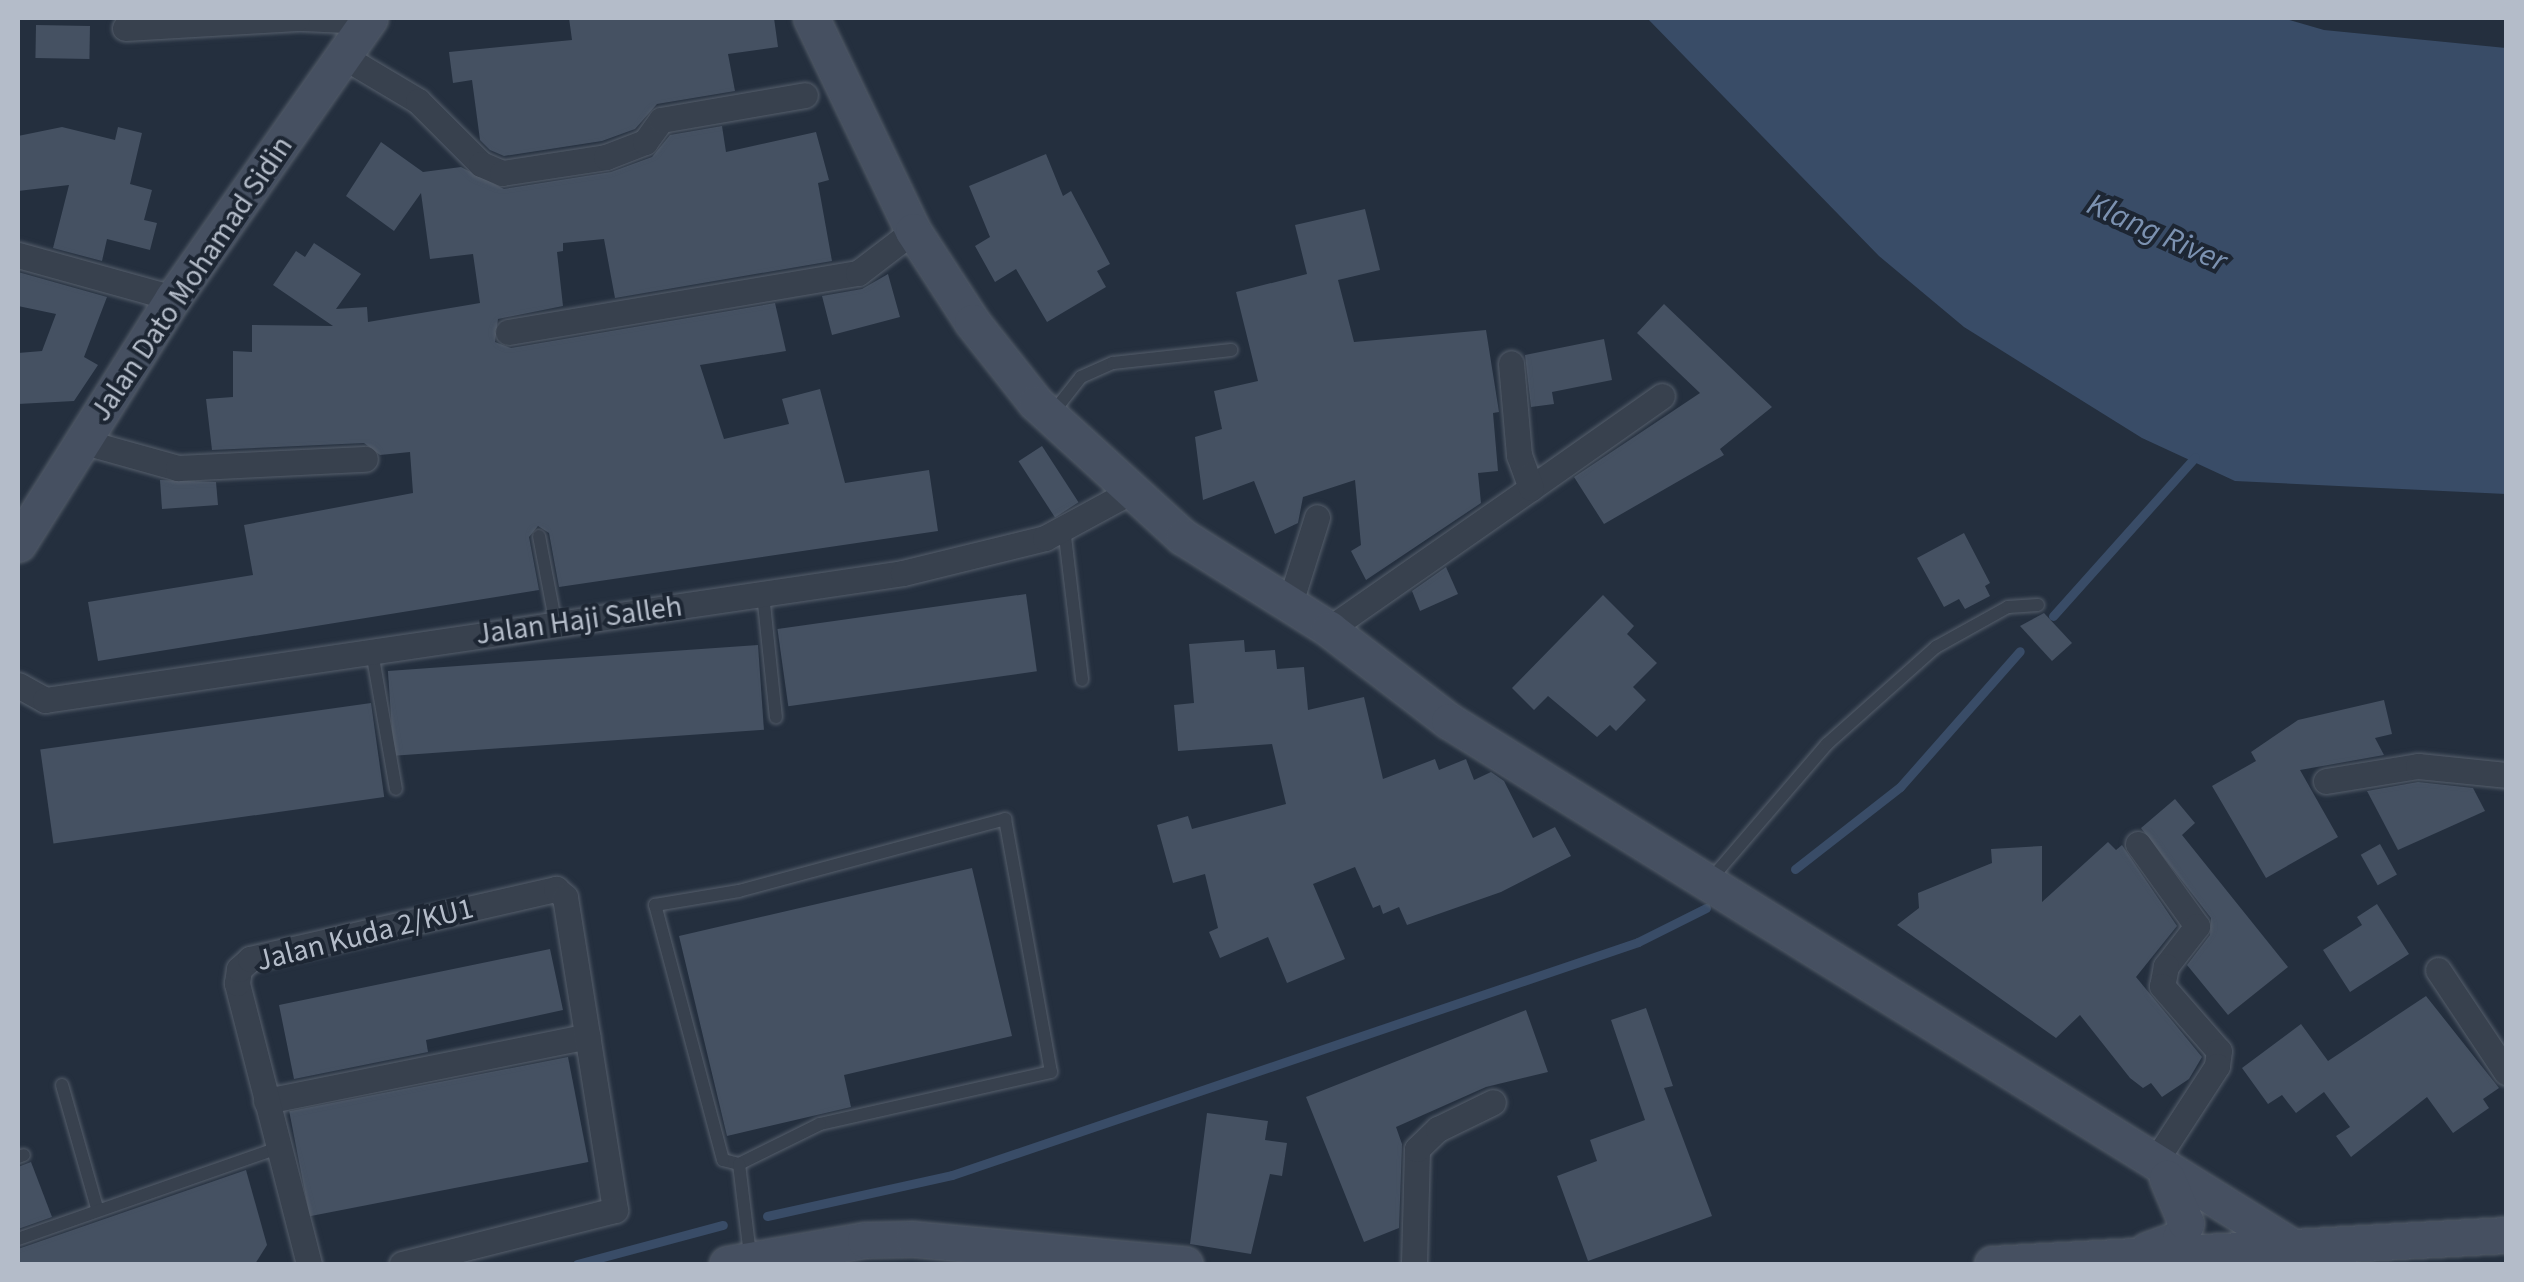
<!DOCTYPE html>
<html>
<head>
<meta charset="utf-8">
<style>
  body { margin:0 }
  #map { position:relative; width:2524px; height:1282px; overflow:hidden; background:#242f3e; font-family:"Source Sans 3",sans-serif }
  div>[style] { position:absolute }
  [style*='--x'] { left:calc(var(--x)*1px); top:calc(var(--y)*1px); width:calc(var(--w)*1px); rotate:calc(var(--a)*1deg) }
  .water>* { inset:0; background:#394c67 }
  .stream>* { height:9px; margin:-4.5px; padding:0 4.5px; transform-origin:4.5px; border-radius:4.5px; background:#394c67 }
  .building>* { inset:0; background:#455162; transform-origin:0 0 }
  .roads { filter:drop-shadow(0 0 2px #565f6c) drop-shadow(0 0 2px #565f6c) }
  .lane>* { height:12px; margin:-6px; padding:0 6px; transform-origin:6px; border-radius:6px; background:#38414e }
  .street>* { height:25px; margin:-12.5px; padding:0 12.5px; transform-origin:12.5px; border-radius:12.5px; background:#38414e }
  .secondary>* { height:35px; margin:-17.5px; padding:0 17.5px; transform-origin:17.5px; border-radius:17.5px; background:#465061 }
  span { translate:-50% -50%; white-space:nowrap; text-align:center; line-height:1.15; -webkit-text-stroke:8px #1d2633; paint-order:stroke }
  .street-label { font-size:30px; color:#b4bcc9 }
  .water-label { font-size:32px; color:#7c92b1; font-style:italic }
  .frame { position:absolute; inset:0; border:20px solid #b4bcc9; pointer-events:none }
</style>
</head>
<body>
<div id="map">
  <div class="water">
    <div style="clip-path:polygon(1647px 18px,2283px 18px,2324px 30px,2506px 48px,2506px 494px,2235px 481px,2142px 438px,1964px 327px,1879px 256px)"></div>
  </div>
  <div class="stream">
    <div style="--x:2053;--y:616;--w:213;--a:-48.2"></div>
    <div style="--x:1795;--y:869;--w:133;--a:-38"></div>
    <div style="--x:1900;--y:787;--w:181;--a:-48.6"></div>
    <div style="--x:767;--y:1216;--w:189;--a:-12.5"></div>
    <div style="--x:952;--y:1175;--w:724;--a:-18.76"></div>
    <div style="--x:1638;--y:942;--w:76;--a:-26.6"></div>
    <div style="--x:577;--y:1264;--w:151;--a:-15"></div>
  </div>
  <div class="building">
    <div style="clip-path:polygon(569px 18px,774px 18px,778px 47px,728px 54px,735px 91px,657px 104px,635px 129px,602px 141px,504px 156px,490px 150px,480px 140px,472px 80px,453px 83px,449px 52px,572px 40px)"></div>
    <div style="left:36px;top:25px;width:54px;height:33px;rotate:1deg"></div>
    <div style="clip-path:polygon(722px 126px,726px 152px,816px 132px,829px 180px,818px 183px,832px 261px,615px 298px,604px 239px,563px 243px,563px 251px,557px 252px,563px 306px,498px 319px,495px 342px,511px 348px,775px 303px,786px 351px,700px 365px,724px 439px,789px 424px,782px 399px,820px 389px,845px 483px,929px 470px,938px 531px,559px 587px,549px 533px,538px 526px,529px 537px,539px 590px,98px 661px,88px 602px,253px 575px,244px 525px,413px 493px,410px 452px,380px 455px,364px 443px,212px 450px,206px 399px,233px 397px,233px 351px,252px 352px,252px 325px,333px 326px,273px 285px,296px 251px,305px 257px,314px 243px,361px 274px,336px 309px,367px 307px,368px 322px,480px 303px,473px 254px,430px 259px,421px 193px,394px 231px,346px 196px,381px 142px,423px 172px,461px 167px,504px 189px,611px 172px,652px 157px,670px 135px)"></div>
    <div style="clip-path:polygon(62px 127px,115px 140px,118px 127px,142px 133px,130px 184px,152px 190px,144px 220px,157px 223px,150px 250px,107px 239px,102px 261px,53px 248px,69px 185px,18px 191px,18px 136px)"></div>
    <div style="clip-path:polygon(1046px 154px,1063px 196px,1071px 191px,1110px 264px,1097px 271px,1106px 287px,1047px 322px,1016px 269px,995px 282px,975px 246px,990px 237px,969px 186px)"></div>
    <div style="clip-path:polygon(1365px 209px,1380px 270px,1338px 280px,1354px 342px,1486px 330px,1499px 412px,1493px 413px,1498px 471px,1478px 473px,1481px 503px,1366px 580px,1351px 551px,1361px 545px,1355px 480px,1303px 497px,1298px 523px,1275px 534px,1254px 481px,1203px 500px,1195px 437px,1222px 429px,1214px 391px,1258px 381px,1236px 292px,1307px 274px,1295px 225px)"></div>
    <div style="clip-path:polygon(18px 272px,107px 297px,84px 357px,98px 365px,74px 401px,18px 404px,18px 353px,42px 351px,56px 314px,18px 306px)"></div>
    <div style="clip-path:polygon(888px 274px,900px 317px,832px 335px,822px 296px,862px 289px)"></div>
    <div style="clip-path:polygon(1664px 304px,1772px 407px,1720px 449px,1724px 455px,1604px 524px,1574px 477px,1700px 393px,1637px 333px)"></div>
    <div style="clip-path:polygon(1604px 339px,1612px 380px,1552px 392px,1554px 404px,1531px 407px,1525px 355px)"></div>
    <div style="left:1042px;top:446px;width:67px;height:28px;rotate:57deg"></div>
    <div style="clip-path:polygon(160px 480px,216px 482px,218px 505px,162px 509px)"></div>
    <div style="clip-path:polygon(1964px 533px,1990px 583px,1985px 586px,1990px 596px,1965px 609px,1959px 599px,1944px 607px,1917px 558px)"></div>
    <div style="clip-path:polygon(1446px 567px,1458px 594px,1420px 611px,1412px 591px)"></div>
    <div style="left:1026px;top:594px;width:78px;height:251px;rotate:82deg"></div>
    <div style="clip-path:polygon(1603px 595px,1634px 626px,1627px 634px,1657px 663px,1633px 687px,1646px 700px,1616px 731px,1610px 725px,1597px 737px,1548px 696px,1534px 710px,1512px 688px)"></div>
    <div style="clip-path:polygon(2044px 613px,2072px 643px,2052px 661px,2020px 626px)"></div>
    <div style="clip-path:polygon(1244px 640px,1245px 652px,1275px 650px,1277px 669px,1304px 667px,1308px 710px,1364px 697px,1383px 779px,1435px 759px,1439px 770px,1466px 759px,1474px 780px,1491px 772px,1504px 781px,1533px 838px,1555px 827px,1571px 856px,1501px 892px,1407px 925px,1399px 907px,1383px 914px,1380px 905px,1373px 908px,1355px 867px,1313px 884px,1345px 959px,1287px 983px,1268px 937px,1220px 958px,1209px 932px,1218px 928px,1205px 874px,1173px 883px,1157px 825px,1188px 816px,1192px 829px,1286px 804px,1272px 744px,1178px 751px,1174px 705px,1194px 703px,1189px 644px)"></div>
    <div style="left:758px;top:645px;width:85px;height:371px;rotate:86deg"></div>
    <div style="clip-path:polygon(2384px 700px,2392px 734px,2375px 738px,2384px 755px,2300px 770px,2338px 837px,2266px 878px,2212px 786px,2256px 761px,2251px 752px,2298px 720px)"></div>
    <div style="left:371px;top:703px;width:95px;height:334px;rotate:82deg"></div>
    <div style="clip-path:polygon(2418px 782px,2473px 788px,2485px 811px,2398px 850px,2367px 791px)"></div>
    <div style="clip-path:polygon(2175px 799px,2195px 823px,2182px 835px,2288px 967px,2228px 1015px,2187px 965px,2210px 935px,2211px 918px,2141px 828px)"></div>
    <div style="clip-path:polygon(2108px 842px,2116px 850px,2122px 845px,2177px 926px,2136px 977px,2202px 1057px,2189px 1079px,2162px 1097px,2151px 1083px,2143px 1088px,2130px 1078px,2080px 1015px,2056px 1038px,1897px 925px,1919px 908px,1918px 893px,1992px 863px,1991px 849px,2042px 846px,2042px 902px)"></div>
    <div style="left:2380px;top:844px;width:35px;height:22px;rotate:61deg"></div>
    <div style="clip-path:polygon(972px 868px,1012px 1036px,844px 1075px,851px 1107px,727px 1136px,679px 936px)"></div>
    <div style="clip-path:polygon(2377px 904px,2409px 954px,2350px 992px,2323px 950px,2362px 925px,2357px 917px)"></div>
    <div style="clip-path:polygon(550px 949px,563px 1010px,426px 1040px,428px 1052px,294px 1079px,279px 1005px)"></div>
    <div style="clip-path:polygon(2426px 996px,2499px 1088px,2483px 1099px,2489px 1108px,2453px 1133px,2427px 1097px,2351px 1157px,2336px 1136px,2350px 1127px,2324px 1092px,2296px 1113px,2282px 1095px,2268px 1104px,2242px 1068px,2301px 1024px,2328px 1061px)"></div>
    <div style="clip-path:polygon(1646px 1008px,1673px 1086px,1664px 1088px,1712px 1216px,1588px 1261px,1557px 1176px,1597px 1161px,1590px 1140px,1645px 1120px,1611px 1020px)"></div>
    <div style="clip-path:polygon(1526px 1010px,1548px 1072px,1486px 1087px,1396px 1127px,1402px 1144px,1399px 1228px,1364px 1242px,1306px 1097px)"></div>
    <div style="left:568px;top:1057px;width:107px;height:284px;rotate:79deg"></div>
    <div style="clip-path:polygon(1207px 1113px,1268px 1121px,1265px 1140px,1287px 1143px,1282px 1176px,1270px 1174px,1251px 1254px,1190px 1244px)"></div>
    <div style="clip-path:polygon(31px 1162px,52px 1217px,18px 1229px,18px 1167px)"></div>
    <div style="clip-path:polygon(246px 1170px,267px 1245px,255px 1264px,18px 1264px,18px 1249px)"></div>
  </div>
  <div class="roads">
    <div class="lane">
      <div style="--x:1051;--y:415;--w:48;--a:-51.7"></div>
      <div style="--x:1081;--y:377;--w:35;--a:-24"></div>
      <div style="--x:1113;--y:363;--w:119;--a:-6.3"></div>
      <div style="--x:1064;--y:528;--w:153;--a:83.2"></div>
      <div style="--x:539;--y:536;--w:91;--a:79.2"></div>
      <div style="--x:763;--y:594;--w:124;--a:84"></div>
      <div style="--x:372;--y:652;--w:139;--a:80.1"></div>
      <div style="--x:1710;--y:880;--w:179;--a:-49.3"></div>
      <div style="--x:1827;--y:744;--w:146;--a:-41.7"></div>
      <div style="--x:1936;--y:647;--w:82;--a:-29.1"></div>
      <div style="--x:2008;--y:607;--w:30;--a:-4"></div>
      <div style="--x:62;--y:1085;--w:128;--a:74.1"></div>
      <div style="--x:18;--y:1157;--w:6;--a:-18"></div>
      <div style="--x:739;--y:1164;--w:16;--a:-166"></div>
      <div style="--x:723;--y:1160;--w:264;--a:-104.9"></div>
      <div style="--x:655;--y:905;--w:85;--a:-9.5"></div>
      <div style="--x:739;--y:891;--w:276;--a:-15.1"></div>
      <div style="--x:1005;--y:819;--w:257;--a:79.7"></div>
      <div style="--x:1051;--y:1072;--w:237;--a:167.3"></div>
      <div style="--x:820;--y:1124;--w:90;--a:153.7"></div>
      <div style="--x:739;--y:1164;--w:92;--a:83.1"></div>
      <div style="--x:18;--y:1239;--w:275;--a:-19.3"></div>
    </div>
    <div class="street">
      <div style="--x:303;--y:18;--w:65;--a:2.6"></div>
      <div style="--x:125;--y:28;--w:172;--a:-3.3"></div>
      <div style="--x:346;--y:58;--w:84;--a:30.8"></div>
      <div style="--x:418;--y:101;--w:89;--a:45"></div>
      <div style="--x:481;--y:164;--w:23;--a:23"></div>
      <div style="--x:502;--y:173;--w:105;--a:-8.7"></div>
      <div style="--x:606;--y:157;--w:42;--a:-21"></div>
      <div style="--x:645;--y:142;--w:27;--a:-54"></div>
      <div style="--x:661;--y:120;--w:146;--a:-9.8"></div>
      <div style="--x:18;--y:255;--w:161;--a:15.5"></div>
      <div style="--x:508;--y:332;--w:355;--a:-9.6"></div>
      <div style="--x:858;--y:273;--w:69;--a:-37.4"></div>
      <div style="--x:81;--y:441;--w:101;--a:15.6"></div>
      <div style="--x:178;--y:468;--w:187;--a:-2.8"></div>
      <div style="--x:1531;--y:488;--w:160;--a:-35.1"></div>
      <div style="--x:1289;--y:606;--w:93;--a:-72.5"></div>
      <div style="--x:1329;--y:629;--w:246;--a:-34.9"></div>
      <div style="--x:1531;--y:488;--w:35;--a:-110"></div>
      <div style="--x:1519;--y:455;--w:92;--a:-95"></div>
      <div style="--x:18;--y:685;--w:31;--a:29"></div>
      <div style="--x:45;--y:700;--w:867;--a:-8.42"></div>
      <div style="--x:903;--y:573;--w:146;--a:-13.8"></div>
      <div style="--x:1045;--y:538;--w:97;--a:-28.4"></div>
      <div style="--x:2326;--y:781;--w:93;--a:-9.3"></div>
      <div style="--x:2418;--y:766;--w:88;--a:5.8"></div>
      <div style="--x:2138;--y:844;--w:101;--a:54.3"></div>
      <div style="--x:2197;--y:926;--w:51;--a:127.8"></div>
      <div style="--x:2166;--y:966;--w:20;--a:101"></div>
      <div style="--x:2162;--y:986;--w:86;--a:48.8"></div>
      <div style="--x:2219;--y:1051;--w:15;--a:98"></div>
      <div style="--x:2217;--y:1066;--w:116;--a:123"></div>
      <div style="--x:2438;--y:970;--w:123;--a:56.3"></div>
      <div style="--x:266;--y:1101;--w:328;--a:-11.4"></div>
      <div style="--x:309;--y:1264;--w:290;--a:-104.4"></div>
      <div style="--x:237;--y:983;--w:14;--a:-82"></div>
      <div style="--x:239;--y:969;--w:15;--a:-42"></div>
      <div style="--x:250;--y:959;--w:314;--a:-12.9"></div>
      <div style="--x:556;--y:889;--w:12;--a:42"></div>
      <div style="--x:565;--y:897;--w:317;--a:80.9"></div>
      <div style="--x:615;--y:1210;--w:220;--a:165.8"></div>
      <div style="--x:1414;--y:1264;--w:115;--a:-88.5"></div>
      <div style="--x:1417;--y:1149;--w:29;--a:-44"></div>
      <div style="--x:1438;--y:1129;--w:61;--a:-26.1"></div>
    </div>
    <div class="secondary">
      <div style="--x:811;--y:18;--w:236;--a:64.4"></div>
      <div style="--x:913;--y:231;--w:108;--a:57"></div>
      <div style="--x:972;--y:322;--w:103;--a:51.7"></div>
      <div style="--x:1036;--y:403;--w:199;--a:42.4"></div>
      <div style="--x:1183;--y:537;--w:173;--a:32.2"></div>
      <div style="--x:1329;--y:629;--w:151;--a:37.5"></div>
      <div style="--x:1449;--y:721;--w:1026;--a:31.94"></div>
      <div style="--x:18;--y:544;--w:291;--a:-57.8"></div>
      <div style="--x:173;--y:298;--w:342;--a:-54.9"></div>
      <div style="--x:2147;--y:1250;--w:35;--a:-20"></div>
      <div style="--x:2180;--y:1238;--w:16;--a:-68"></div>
      <div style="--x:2186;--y:1223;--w:49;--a:-112.9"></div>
      <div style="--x:727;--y:1264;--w:140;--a:-9.9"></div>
      <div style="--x:865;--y:1240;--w:48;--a:-1.2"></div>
      <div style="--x:913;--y:1239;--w:273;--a:5.3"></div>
      <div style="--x:1992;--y:1264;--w:515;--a:-3.23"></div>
    </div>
  </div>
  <div class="street-label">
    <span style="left:192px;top:279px;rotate:-56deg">Jalan Dato Mohamad Sidin</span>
    <span style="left:579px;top:621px;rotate:-8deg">Jalan Haji Salleh</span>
    <span style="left:365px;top:935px;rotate:-14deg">Jalan Kuda 2/KU1</span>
  </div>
  <div class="water-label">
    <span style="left:2157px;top:233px;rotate:24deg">Klang River</span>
  </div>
  <div class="frame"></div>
</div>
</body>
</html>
